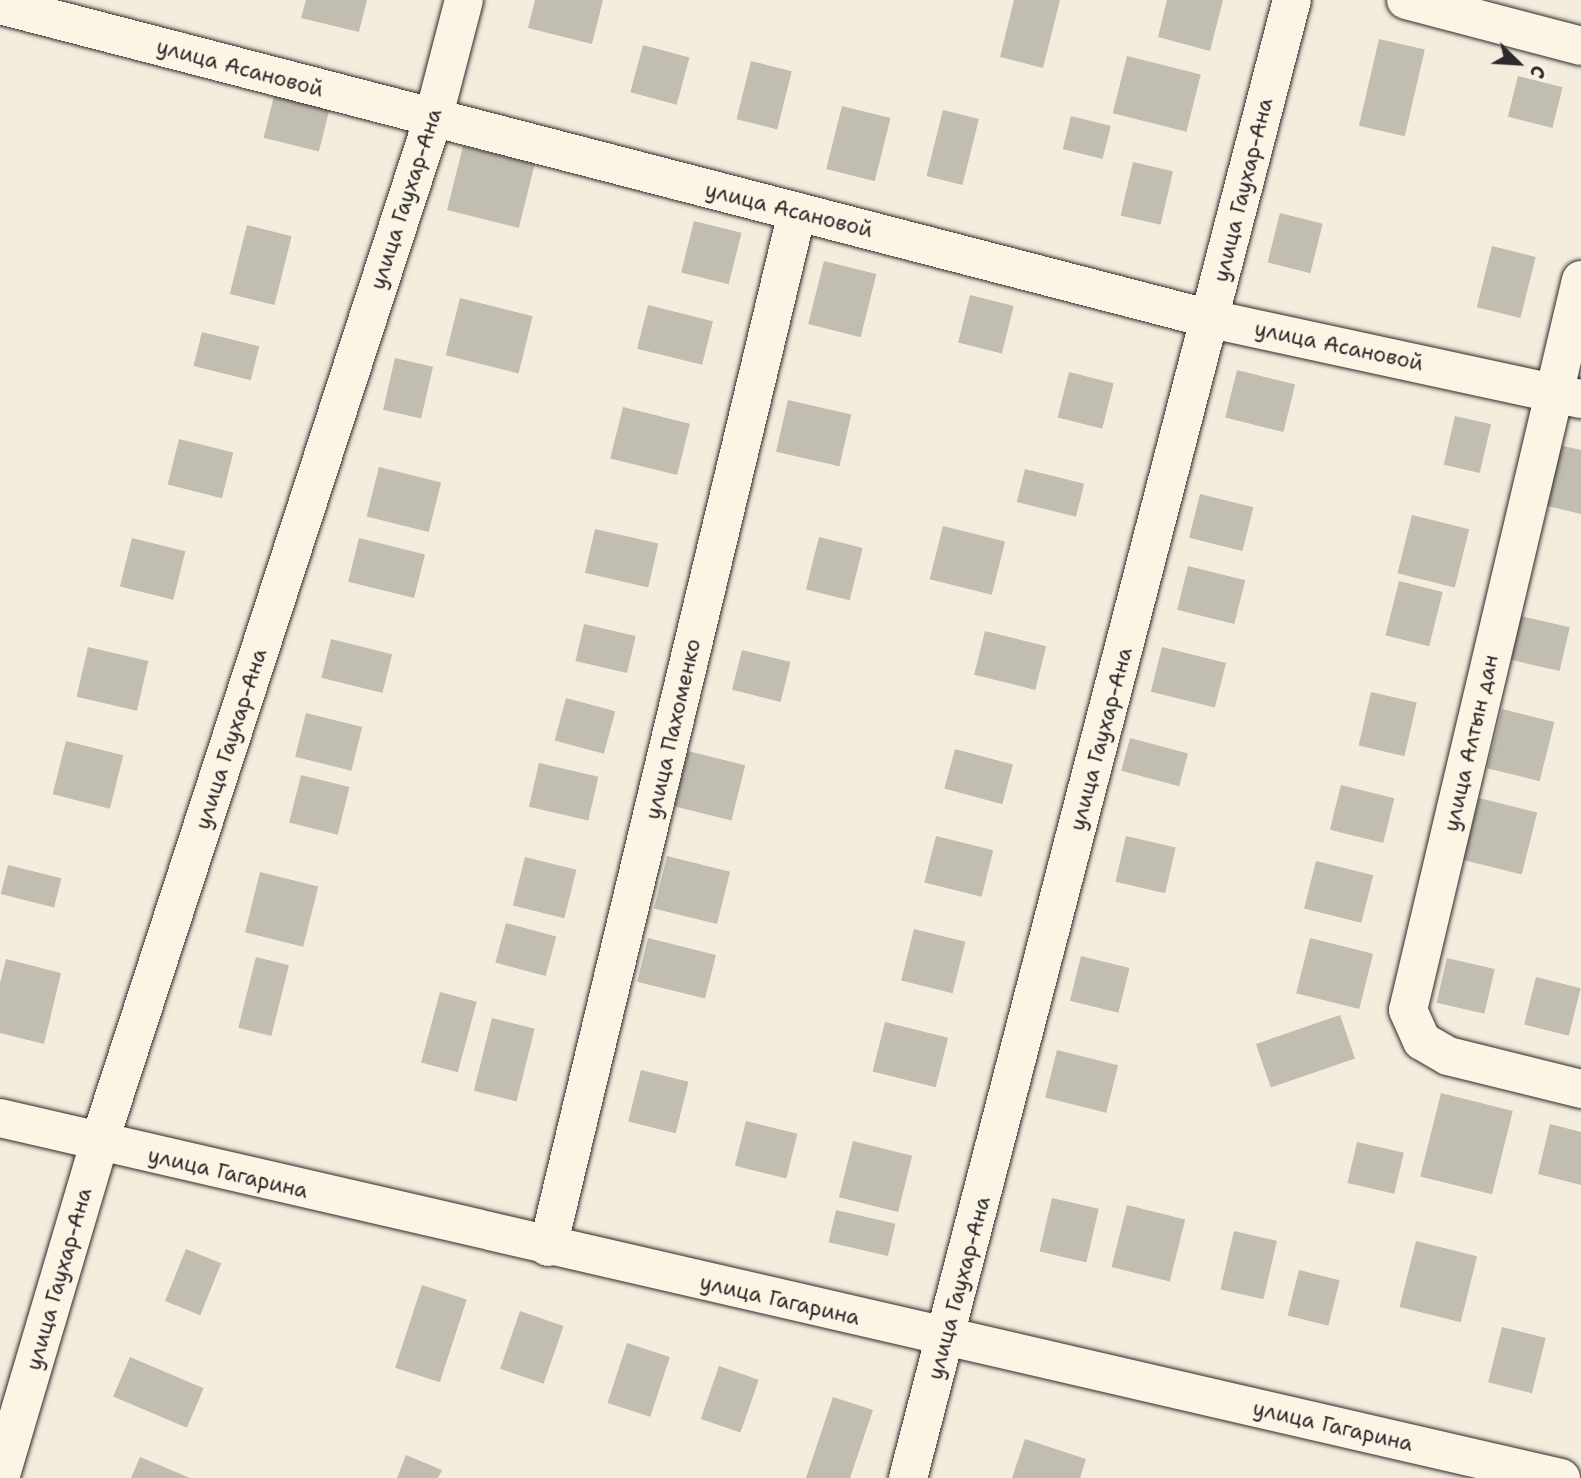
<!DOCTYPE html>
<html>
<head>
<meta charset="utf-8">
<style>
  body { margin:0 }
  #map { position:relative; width:1581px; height:1478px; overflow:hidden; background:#f4edde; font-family:"Shantell Sans",sans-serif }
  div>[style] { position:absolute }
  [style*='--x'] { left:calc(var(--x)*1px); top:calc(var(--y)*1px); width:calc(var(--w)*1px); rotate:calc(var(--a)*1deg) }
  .building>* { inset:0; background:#c2bdb1; transform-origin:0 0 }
  .roads { filter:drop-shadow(0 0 2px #2b2b2b) drop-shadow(0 0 2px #2b2b2b) }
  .street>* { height:38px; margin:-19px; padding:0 19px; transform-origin:19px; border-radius:19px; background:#fcf5e5 }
  .secondary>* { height:38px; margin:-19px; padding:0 19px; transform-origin:19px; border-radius:19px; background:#fcf5e5 }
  span { translate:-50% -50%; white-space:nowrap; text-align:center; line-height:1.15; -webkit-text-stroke:6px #fcf5e5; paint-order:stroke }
  .street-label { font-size:21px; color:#2b2b2b }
  .north { position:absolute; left:1483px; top:28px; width:70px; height:70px; -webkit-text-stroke:5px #fcf5e5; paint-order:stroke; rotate:114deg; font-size:19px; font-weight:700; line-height:28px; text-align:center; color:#2b2b2b }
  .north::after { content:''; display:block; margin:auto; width:24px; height:32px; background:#2b2b2b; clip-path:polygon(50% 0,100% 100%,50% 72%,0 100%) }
</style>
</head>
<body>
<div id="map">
  <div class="building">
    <div style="clip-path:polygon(306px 0,367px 0,359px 32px,301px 18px)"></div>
    <div style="clip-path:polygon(535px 0,603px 0,592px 44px,528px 28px)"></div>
    <div style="clip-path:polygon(1014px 0,1060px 0,1043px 68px,1000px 57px)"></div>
    <div style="clip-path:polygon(1167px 0,1223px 0,1210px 51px,1158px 37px)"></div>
    <div style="left:1379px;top:39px;width:47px;height:89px;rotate:13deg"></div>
    <div style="left:643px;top:45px;width:48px;height:49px;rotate:15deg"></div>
    <div style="left:1127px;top:56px;width:76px;height:59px;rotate:14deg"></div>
    <div style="left:751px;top:61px;width:42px;height:60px;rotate:14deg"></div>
    <div style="left:1518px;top:76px;width:46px;height:42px;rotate:14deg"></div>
    <div style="left:274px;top:96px;width:57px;height:43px;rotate:14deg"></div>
    <div style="left:842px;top:106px;width:50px;height:65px;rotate:14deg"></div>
    <div style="left:943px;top:110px;width:37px;height:68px;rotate:14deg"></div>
    <div style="left:1071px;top:116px;width:41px;height:34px;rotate:14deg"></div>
    <div style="left:463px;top:146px;width:74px;height:66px;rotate:14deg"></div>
    <div style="left:1133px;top:162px;width:41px;height:55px;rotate:13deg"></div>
    <div style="left:1280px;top:213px;width:44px;height:51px;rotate:14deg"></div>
    <div style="left:694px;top:221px;width:49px;height:53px;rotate:14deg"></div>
    <div style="left:247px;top:225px;width:46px;height:71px;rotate:14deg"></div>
    <div style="left:1492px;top:246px;width:45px;height:63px;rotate:14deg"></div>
    <div style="left:824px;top:261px;width:54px;height:65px;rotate:14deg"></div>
    <div style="left:970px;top:295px;width:45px;height:49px;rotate:14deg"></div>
    <div style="left:460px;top:298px;width:75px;height:59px;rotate:14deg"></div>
    <div style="left:648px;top:305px;width:67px;height:45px;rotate:14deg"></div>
    <div style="left:202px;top:332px;width:59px;height:35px;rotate:14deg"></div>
    <div style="left:395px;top:358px;width:39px;height:53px;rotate:13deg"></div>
    <div style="left:1237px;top:370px;width:60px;height:49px;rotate:14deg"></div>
    <div style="left:1069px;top:372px;width:46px;height:47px;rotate:14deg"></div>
    <div style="left:788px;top:400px;width:65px;height:53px;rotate:13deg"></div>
    <div style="left:623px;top:407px;width:69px;height:53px;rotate:14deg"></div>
    <div style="left:1455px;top:416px;width:37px;height:50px;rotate:13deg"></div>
    <div style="left:179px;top:439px;width:56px;height:47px;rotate:14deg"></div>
    <div style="clip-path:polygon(1550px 443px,1581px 450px,1581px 514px,1535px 503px)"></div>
    <div style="left:379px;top:467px;width:64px;height:51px;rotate:14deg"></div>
    <div style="left:1025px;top:469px;width:61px;height:34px;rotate:14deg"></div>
    <div style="left:1200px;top:494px;width:55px;height:45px;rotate:14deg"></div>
    <div style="left:1412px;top:515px;width:59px;height:60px;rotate:14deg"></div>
    <div style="left:943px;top:526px;width:64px;height:55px;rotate:14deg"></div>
    <div style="left:595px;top:529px;width:65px;height:45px;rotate:13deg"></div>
    <div style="left:819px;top:537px;width:45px;height:54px;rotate:14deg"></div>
    <div style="left:132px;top:538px;width:55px;height:50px;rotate:14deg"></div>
    <div style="left:359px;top:538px;width:68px;height:45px;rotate:14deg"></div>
    <div style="left:1188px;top:566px;width:59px;height:45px;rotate:14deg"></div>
    <div style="left:1399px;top:581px;width:45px;height:56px;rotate:14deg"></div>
    <div style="left:1521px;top:616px;width:50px;height:45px;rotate:13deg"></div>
    <div style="left:584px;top:624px;width:53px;height:38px;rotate:13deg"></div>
    <div style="left:985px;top:631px;width:63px;height:45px;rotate:14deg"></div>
    <div style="left:331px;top:639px;width:63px;height:40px;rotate:14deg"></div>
    <div style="left:88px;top:647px;width:62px;height:51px;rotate:13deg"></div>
    <div style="left:1162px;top:647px;width:66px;height:46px;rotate:14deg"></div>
    <div style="left:742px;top:650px;width:50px;height:41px;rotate:14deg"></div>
    <div style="left:1371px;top:692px;width:47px;height:55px;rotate:13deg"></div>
    <div style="left:566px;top:698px;width:51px;height:44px;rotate:15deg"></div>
    <div style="left:1502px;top:709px;width:54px;height:61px;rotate:14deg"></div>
    <div style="left:306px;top:713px;width:58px;height:45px;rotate:14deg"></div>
    <div style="left:1130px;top:738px;width:60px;height:34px;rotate:15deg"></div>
    <div style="left:66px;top:741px;width:59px;height:55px;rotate:14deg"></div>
    <div style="left:955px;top:749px;width:60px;height:41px;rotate:15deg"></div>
    <div style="left:688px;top:751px;width:59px;height:57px;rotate:14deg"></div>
    <div style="left:539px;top:763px;width:61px;height:45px;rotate:13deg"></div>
    <div style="left:301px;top:775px;width:50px;height:49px;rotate:14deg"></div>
    <div style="left:1341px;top:785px;width:55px;height:46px;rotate:14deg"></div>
    <div style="left:1479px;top:798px;width:60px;height:64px;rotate:14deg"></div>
    <div style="left:936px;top:836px;width:59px;height:48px;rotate:14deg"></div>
    <div style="left:1126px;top:836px;width:51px;height:47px;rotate:13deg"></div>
    <div style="left:667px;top:856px;width:65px;height:54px;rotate:14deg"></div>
    <div style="left:525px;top:857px;width:53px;height:50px;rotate:14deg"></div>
    <div style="left:1316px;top:861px;width:59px;height:49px;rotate:14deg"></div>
    <div style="left:8px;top:865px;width:55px;height:30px;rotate:14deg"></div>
    <div style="left:260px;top:872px;width:60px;height:62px;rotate:14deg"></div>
    <div style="left:506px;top:923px;width:52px;height:41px;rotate:15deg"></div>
    <div style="left:914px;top:929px;width:53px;height:53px;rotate:14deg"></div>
    <div style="left:648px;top:938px;width:70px;height:45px;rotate:14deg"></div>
    <div style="left:1310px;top:938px;width:65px;height:57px;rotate:14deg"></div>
    <div style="left:1081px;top:956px;width:50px;height:46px;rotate:14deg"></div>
    <div style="left:256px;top:957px;width:34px;height:73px;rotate:14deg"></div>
    <div style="left:1447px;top:958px;width:49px;height:46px;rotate:13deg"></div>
    <div style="clip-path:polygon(6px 959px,61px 973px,44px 1044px,0 1033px,0 983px)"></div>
    <div style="left:1536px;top:977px;width:46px;height:49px;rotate:14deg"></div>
    <div style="left:440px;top:992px;width:38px;height:73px;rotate:15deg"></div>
    <div style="left:1340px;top:1015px;width:46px;height:89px;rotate:71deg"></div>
    <div style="left:492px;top:1018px;width:44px;height:75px;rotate:14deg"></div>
    <div style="left:885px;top:1022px;width:65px;height:51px;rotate:14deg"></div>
    <div style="left:1057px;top:1050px;width:63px;height:49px;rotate:14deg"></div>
    <div style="left:641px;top:1070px;width:49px;height:53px;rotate:14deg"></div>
    <div style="left:1441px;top:1093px;width:74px;height:86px;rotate:14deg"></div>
    <div style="left:746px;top:1121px;width:53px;height:46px;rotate:14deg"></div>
    <div style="clip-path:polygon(1550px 1124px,1581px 1132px,1581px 1185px,1538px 1174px)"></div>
    <div style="left:853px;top:1141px;width:61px;height:58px;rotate:14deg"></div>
    <div style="left:1357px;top:1142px;width:48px;height:42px;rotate:13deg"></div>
    <div style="left:1052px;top:1198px;width:48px;height:55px;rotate:13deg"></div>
    <div style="left:1127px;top:1205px;width:60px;height:64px;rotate:14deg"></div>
    <div style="left:836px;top:1210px;width:61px;height:33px;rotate:13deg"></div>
    <div style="left:1234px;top:1231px;width:44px;height:60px;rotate:13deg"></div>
    <div style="left:1416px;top:1241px;width:63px;height:68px;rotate:14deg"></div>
    <div style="left:186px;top:1249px;width:38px;height:56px;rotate:22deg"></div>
    <div style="left:1299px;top:1270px;width:42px;height:47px;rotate:14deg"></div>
    <div style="left:422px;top:1285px;width:47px;height:87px;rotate:18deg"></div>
    <div style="left:520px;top:1311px;width:46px;height:61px;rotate:19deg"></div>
    <div style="left:1502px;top:1327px;width:45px;height:57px;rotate:14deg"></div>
    <div style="left:627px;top:1343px;width:45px;height:63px;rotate:18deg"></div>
    <div style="left:130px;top:1357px;width:80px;height:43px;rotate:23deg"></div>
    <div style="left:719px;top:1366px;width:42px;height:56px;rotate:19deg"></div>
    <div style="clip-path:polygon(833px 1397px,873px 1410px,850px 1478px,806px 1478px)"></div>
    <div style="clip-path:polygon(1025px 1439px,1086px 1459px,1080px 1478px,1012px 1478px)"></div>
    <div style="clip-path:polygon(406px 1455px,442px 1470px,438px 1478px,397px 1478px)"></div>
    <div style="clip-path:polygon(140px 1457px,190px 1478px,131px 1478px)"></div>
  </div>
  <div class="roads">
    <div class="street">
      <div style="--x:1406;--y:0;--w:181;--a:14.7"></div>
      <div style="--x:0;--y:5;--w:1251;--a:14.54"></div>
      <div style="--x:1211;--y:319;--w:379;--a:12.2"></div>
      <div style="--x:1581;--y:280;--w:750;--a:103.33"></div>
      <div style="--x:1408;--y:1010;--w:34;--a:66"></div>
      <div style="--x:1422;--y:1041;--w:30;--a:30"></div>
      <div style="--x:1448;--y:1056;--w:137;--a:13.9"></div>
      <div style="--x:0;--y:1118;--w:1602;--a:12.99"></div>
      <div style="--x:548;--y:1247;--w:1065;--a:-76.47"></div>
    </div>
    <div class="secondary">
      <div style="--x:0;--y:1478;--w:349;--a:-73.5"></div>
      <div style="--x:99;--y:1143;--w:1077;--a:-71.94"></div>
      <div style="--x:433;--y:119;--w:123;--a:-75.4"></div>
      <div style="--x:908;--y:1478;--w:1527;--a:-75.44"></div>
    </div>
  </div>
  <div class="street-label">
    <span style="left:240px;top:68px;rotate:15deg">улица Асановой</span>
    <span style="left:1243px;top:190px;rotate:-76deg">улица Гаухар-Ана</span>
    <span style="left:406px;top:199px;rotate:-72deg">улица Гаухар-Ана</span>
    <span style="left:789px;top:210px;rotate:14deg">улица Асановой</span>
    <span style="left:1339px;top:346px;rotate:12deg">улица Асановой</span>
    <span style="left:673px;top:729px;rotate:-77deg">улица Пахоменко</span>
    <span style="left:231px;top:739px;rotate:-72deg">улица Гаухар-Ана</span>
    <span style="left:1101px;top:739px;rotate:-75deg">улица Гаухар-Ана</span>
    <span style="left:1471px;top:743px;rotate:-77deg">улица Алтын дан</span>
    <span style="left:228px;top:1173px;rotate:13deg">улица Гагарина</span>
    <span style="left:59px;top:1279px;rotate:-74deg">улица Гаухар-Ана</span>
    <span style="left:959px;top:1288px;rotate:-75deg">улица Гаухар-Ана</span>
    <span style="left:780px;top:1300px;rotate:13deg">улица Гагарина</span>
    <span style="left:1333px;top:1426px;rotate:13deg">улица Гагарина</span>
  </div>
  <div class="north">С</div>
</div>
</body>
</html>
